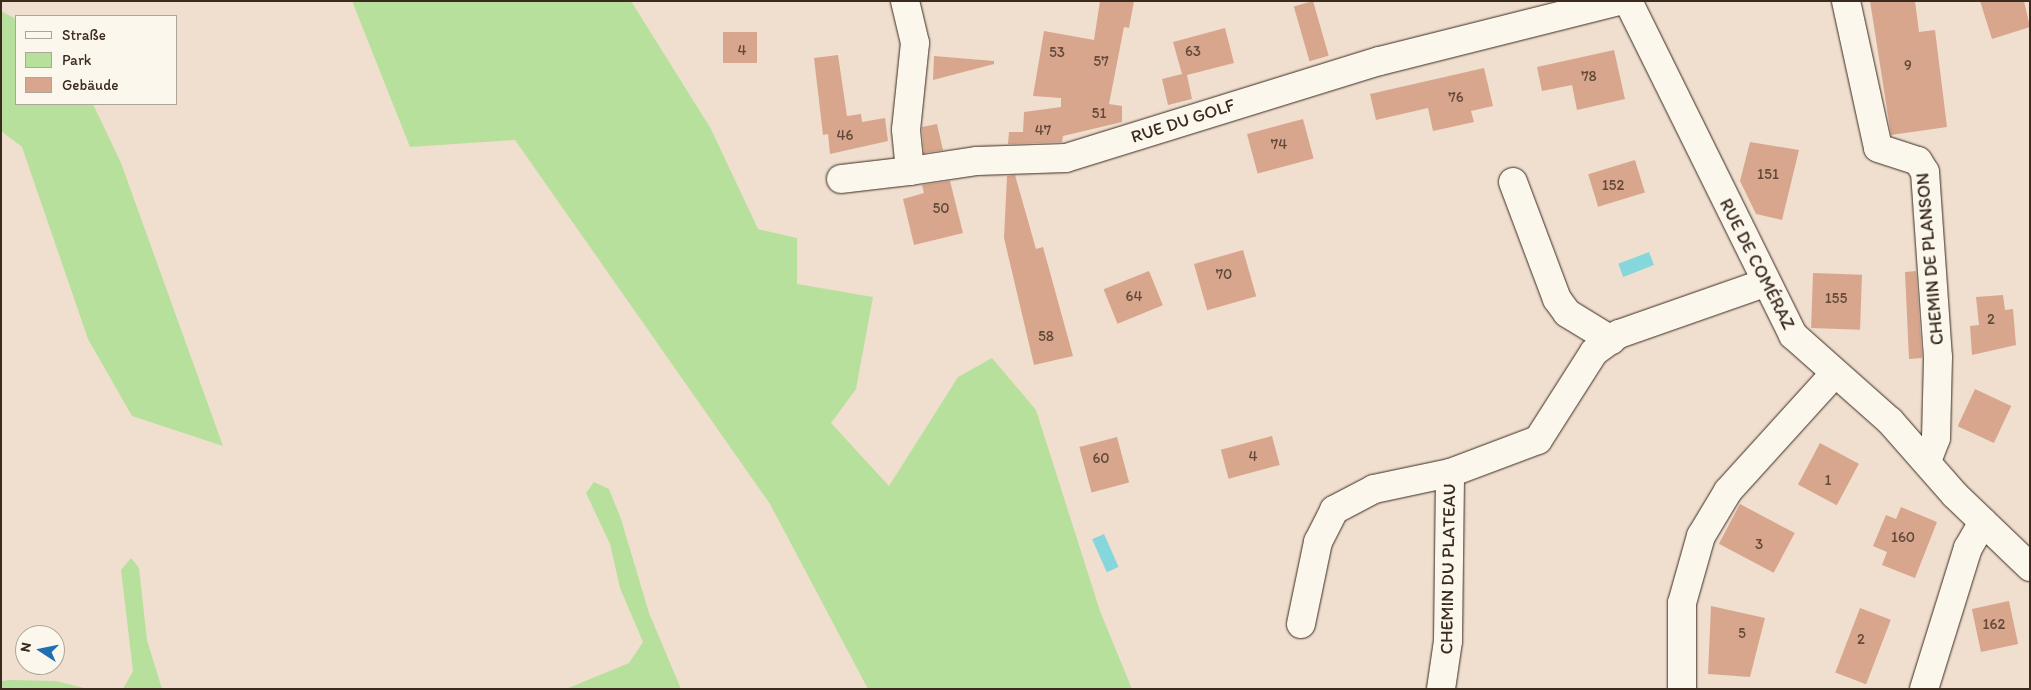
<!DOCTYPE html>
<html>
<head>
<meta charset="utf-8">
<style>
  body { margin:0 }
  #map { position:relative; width:2031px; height:690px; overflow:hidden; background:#f0dfcf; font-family:Itim,sans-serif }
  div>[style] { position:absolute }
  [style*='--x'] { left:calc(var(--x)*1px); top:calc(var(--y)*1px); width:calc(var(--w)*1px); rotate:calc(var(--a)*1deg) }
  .green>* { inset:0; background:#b7e09d }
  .water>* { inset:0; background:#86d7dc; transform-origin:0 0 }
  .building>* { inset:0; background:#d8a68c; transform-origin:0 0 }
  .roads { filter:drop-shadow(0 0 1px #3b2a1e) drop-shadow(0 0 1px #3b2a1e) }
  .minor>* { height:28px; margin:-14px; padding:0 14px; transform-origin:14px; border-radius:14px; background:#fbf7ec }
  span { translate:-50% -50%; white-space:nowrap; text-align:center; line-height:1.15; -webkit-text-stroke:4.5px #fbf7ec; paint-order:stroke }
  .number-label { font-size:15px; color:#62493a }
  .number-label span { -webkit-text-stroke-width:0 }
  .street-label { font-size:18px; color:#3b2a1e }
  .frame { position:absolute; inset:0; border:2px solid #3b2a1e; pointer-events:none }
  .legend { position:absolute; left:15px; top:15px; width:162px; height:90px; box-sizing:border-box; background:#fbf7ec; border:1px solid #aea59a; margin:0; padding:6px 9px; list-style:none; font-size:15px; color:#3b2a1e }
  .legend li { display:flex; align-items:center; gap:10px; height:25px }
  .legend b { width:25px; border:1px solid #aea59a }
  .north { position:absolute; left:15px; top:625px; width:50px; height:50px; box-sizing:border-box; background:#fbf7ec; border:1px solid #aea59a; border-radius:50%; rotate:281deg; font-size:14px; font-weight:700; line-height:20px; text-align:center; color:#3b2a1e }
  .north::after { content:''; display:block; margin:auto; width:18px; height:22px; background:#1f6fb2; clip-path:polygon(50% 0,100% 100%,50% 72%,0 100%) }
</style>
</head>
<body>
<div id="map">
  <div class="green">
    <div style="clip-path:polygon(352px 1px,631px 1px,711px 129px,758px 229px,797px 238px,797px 284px,873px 297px,856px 389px,831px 423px,889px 486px,958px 377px,992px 358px,1036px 410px,1100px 611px,1132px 689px,868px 689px,770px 504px,515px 140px,410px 147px)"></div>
    <div style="clip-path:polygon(1px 11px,16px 19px,16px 104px,93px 104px,121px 163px,223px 446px,132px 416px,88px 339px,22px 147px,1px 131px)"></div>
    <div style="clip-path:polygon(594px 482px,609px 489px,621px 519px,649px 613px,681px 689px,566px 689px,629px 663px,643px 642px,620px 588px,610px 544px,586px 493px)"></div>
    <div style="clip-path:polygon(131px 558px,139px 568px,147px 640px,162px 689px,123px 689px,133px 671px,121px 570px)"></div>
    <div style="clip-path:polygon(11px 680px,56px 681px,88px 689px,1px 689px,1px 681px)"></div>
  </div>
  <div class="water">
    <div style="left:1649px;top:252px;width:14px;height:33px;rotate:69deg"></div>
    <div style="left:1104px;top:534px;width:36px;height:13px;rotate:66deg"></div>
  </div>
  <div class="building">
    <div style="clip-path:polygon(1100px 1px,1134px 1px,1129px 28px,1124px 27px,1109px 104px,1122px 106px,1122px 122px,1063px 136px,1062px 142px,1008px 144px,1009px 132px,1023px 132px,1024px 112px,1061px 107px,1061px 98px,1033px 96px,1044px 31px,1094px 40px)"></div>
    <div style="left:1313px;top:1px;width:57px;height:20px;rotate:74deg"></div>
    <div style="clip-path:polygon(1870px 1px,1915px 1px,1919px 32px,1935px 30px,1947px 127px,1891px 135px)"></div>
    <div style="clip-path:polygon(1980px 1px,2024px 1px,2030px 27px,1992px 39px)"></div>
    <div style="clip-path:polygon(1225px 28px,1234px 63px,1187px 75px,1192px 99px,1168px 105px,1162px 79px,1182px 74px,1173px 42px)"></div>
    <div style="left:723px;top:32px;width:34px;height:31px"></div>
    <div style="clip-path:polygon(1614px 50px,1625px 99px,1577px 110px,1572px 85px,1542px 91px,1537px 67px)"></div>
    <div style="clip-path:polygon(838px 55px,847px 116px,861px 114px,862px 122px,885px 118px,888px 141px,830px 154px,828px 134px,823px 135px,814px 58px)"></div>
    <div style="clip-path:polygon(934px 56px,994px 61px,994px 64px,933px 80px)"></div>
    <div style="clip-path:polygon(1484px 68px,1493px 106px,1471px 111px,1474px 122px,1433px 131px,1428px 108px,1376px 120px,1370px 94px)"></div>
    <div style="left:1303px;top:119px;width:41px;height:58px;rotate:75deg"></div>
    <div style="clip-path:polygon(937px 124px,943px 150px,924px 153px,922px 127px)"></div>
    <div style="clip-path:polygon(1750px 142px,1799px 150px,1782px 220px,1756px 214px,1740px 181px)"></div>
    <div style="left:1635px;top:160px;width:34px;height:49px;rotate:73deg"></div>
    <div style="clip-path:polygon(1015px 175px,1036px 249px,1043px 247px,1073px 356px,1034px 365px,1004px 238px,1007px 176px)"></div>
    <div style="clip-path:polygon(950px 181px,963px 233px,914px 245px,903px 199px,924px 193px,922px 185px)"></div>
    <div style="left:1243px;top:250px;width:48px;height:51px;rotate:74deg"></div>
    <div style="left:1149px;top:271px;width:37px;height:49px;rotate:68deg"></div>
    <div style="clip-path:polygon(1916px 271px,1922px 358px,1909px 359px,1905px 272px)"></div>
    <div style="left:1813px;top:273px;width:49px;height:55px;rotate:2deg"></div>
    <div style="clip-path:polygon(2003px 295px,2005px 310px,2013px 309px,2016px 345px,1972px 355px,1970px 326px,1979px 325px,1976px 297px)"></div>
    <div style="left:1975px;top:389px;width:40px;height:41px;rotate:25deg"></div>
    <div style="left:1272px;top:436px;width:30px;height:53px;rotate:75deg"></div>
    <div style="left:1117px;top:437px;width:47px;height:39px;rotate:75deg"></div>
    <div style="left:1820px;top:443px;width:44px;height:47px;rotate:28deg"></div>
    <div style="left:1740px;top:504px;width:62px;height:45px;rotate:28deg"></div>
    <div style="clip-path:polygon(1901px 507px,1937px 522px,1915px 578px,1882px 565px,1887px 552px,1873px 546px,1886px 515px,1896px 519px)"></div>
    <div style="left:2009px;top:601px;width:44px;height:38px;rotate:78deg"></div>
    <div style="clip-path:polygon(1711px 606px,1765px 618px,1750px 677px,1708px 674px)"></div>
    <div style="left:1860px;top:608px;width:33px;height:69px;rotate:21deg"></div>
  </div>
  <div class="roads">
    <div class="minor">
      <div style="--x:905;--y:1;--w:43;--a:76.6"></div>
      <div style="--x:915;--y:43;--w:87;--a:95.9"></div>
      <div style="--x:906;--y:130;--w:41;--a:84.4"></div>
      <div style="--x:910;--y:171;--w:68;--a:-8.5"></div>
      <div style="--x:977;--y:161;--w:89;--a:-1.9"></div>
      <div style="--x:1066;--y:158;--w:329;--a:-17.2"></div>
      <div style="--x:1380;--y:61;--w:245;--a:-14.1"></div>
      <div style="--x:1628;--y:1;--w:373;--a:63.7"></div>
      <div style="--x:1793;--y:335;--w:130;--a:41.6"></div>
      <div style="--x:1890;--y:421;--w:98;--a:48.7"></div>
      <div style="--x:1955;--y:495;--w:104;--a:43.8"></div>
      <div style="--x:1846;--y:1;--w:150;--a:77.7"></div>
      <div style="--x:1878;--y:148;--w:42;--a:18"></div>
      <div style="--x:1918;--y:161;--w:13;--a:58"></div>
      <div style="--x:1925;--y:172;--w:185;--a:86"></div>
      <div style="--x:1938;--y:357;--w:81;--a:91.4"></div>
      <div style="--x:1936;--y:438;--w:25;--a:111"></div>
      <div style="--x:841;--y:179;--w:69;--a:-6.6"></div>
      <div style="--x:1513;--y:182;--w:125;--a:69.4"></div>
      <div style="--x:1557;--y:299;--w:17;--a:54"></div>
      <div style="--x:1567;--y:313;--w:52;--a:31.5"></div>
      <div style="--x:1301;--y:624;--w:84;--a:-78.3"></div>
      <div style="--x:1318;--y:542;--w:36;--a:-63"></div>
      <div style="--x:1334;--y:510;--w:45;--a:-27.7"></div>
      <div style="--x:1374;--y:489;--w:78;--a:-11.9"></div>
      <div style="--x:1441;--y:689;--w:49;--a:-81.7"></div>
      <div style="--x:1448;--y:641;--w:168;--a:-89.3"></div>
      <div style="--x:1450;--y:473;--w:94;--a:-20.6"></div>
      <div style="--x:1538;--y:440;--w:104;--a:-57.5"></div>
      <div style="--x:1594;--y:352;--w:31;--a:-36"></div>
      <div style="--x:1619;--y:334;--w:155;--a:-19.3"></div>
      <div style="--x:1682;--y:689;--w:86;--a:-90"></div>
      <div style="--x:1682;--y:603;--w:70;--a:-74.2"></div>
      <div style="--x:1701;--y:536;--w:52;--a:-59"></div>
      <div style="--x:1728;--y:491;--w:159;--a:-47.8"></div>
      <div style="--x:1924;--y:689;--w:148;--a:-72.7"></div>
      <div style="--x:1968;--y:548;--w:30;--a:-60"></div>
    </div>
  </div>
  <div class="number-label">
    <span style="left:742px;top:51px">4</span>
    <span style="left:1193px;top:52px">63</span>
    <span style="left:1057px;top:53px">53</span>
    <span style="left:1101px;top:62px">57</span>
    <span style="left:1908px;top:66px">9</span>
    <span style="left:1589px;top:77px">78</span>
    <span style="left:1456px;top:98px">76</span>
    <span style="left:1099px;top:114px">51</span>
    <span style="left:1043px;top:131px">47</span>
    <span style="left:845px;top:136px">46</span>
    <span style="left:1279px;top:145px">74</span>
    <span style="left:1768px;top:175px">151</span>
    <span style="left:1613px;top:186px">152</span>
    <span style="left:941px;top:209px">50</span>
    <span style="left:1224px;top:275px">70</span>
    <span style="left:1134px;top:297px">64</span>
    <span style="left:1836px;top:299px">155</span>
    <span style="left:1991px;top:320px">2</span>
    <span style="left:1046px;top:337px">58</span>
    <span style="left:1253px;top:457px">4</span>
    <span style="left:1101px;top:459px">60</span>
    <span style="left:1828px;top:481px">1</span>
    <span style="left:1903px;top:538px">160</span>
    <span style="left:1759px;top:545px">3</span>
    <span style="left:1994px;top:625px">162</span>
    <span style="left:1742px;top:634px">5</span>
    <span style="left:1861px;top:640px">2</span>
  </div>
  <div class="street-label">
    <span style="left:1183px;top:121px;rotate:-18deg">RUE DU GOLF</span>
    <span style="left:1930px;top:259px;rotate:-95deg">CHEMIN DE PLANSON</span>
    <span style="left:1757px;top:264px;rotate:63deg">RUE DE COMÉRAZ</span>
    <span style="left:1448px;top:569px;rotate:-89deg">CHEMIN DU PLATEAU</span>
  </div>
  <div class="frame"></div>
  <ul class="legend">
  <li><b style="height:6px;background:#fbf7ec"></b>Straße</li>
  <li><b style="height:14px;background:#b7e09d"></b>Park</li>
  <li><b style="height:14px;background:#d8a68c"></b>Gebäude</li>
  </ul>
  <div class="north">N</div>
</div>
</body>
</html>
